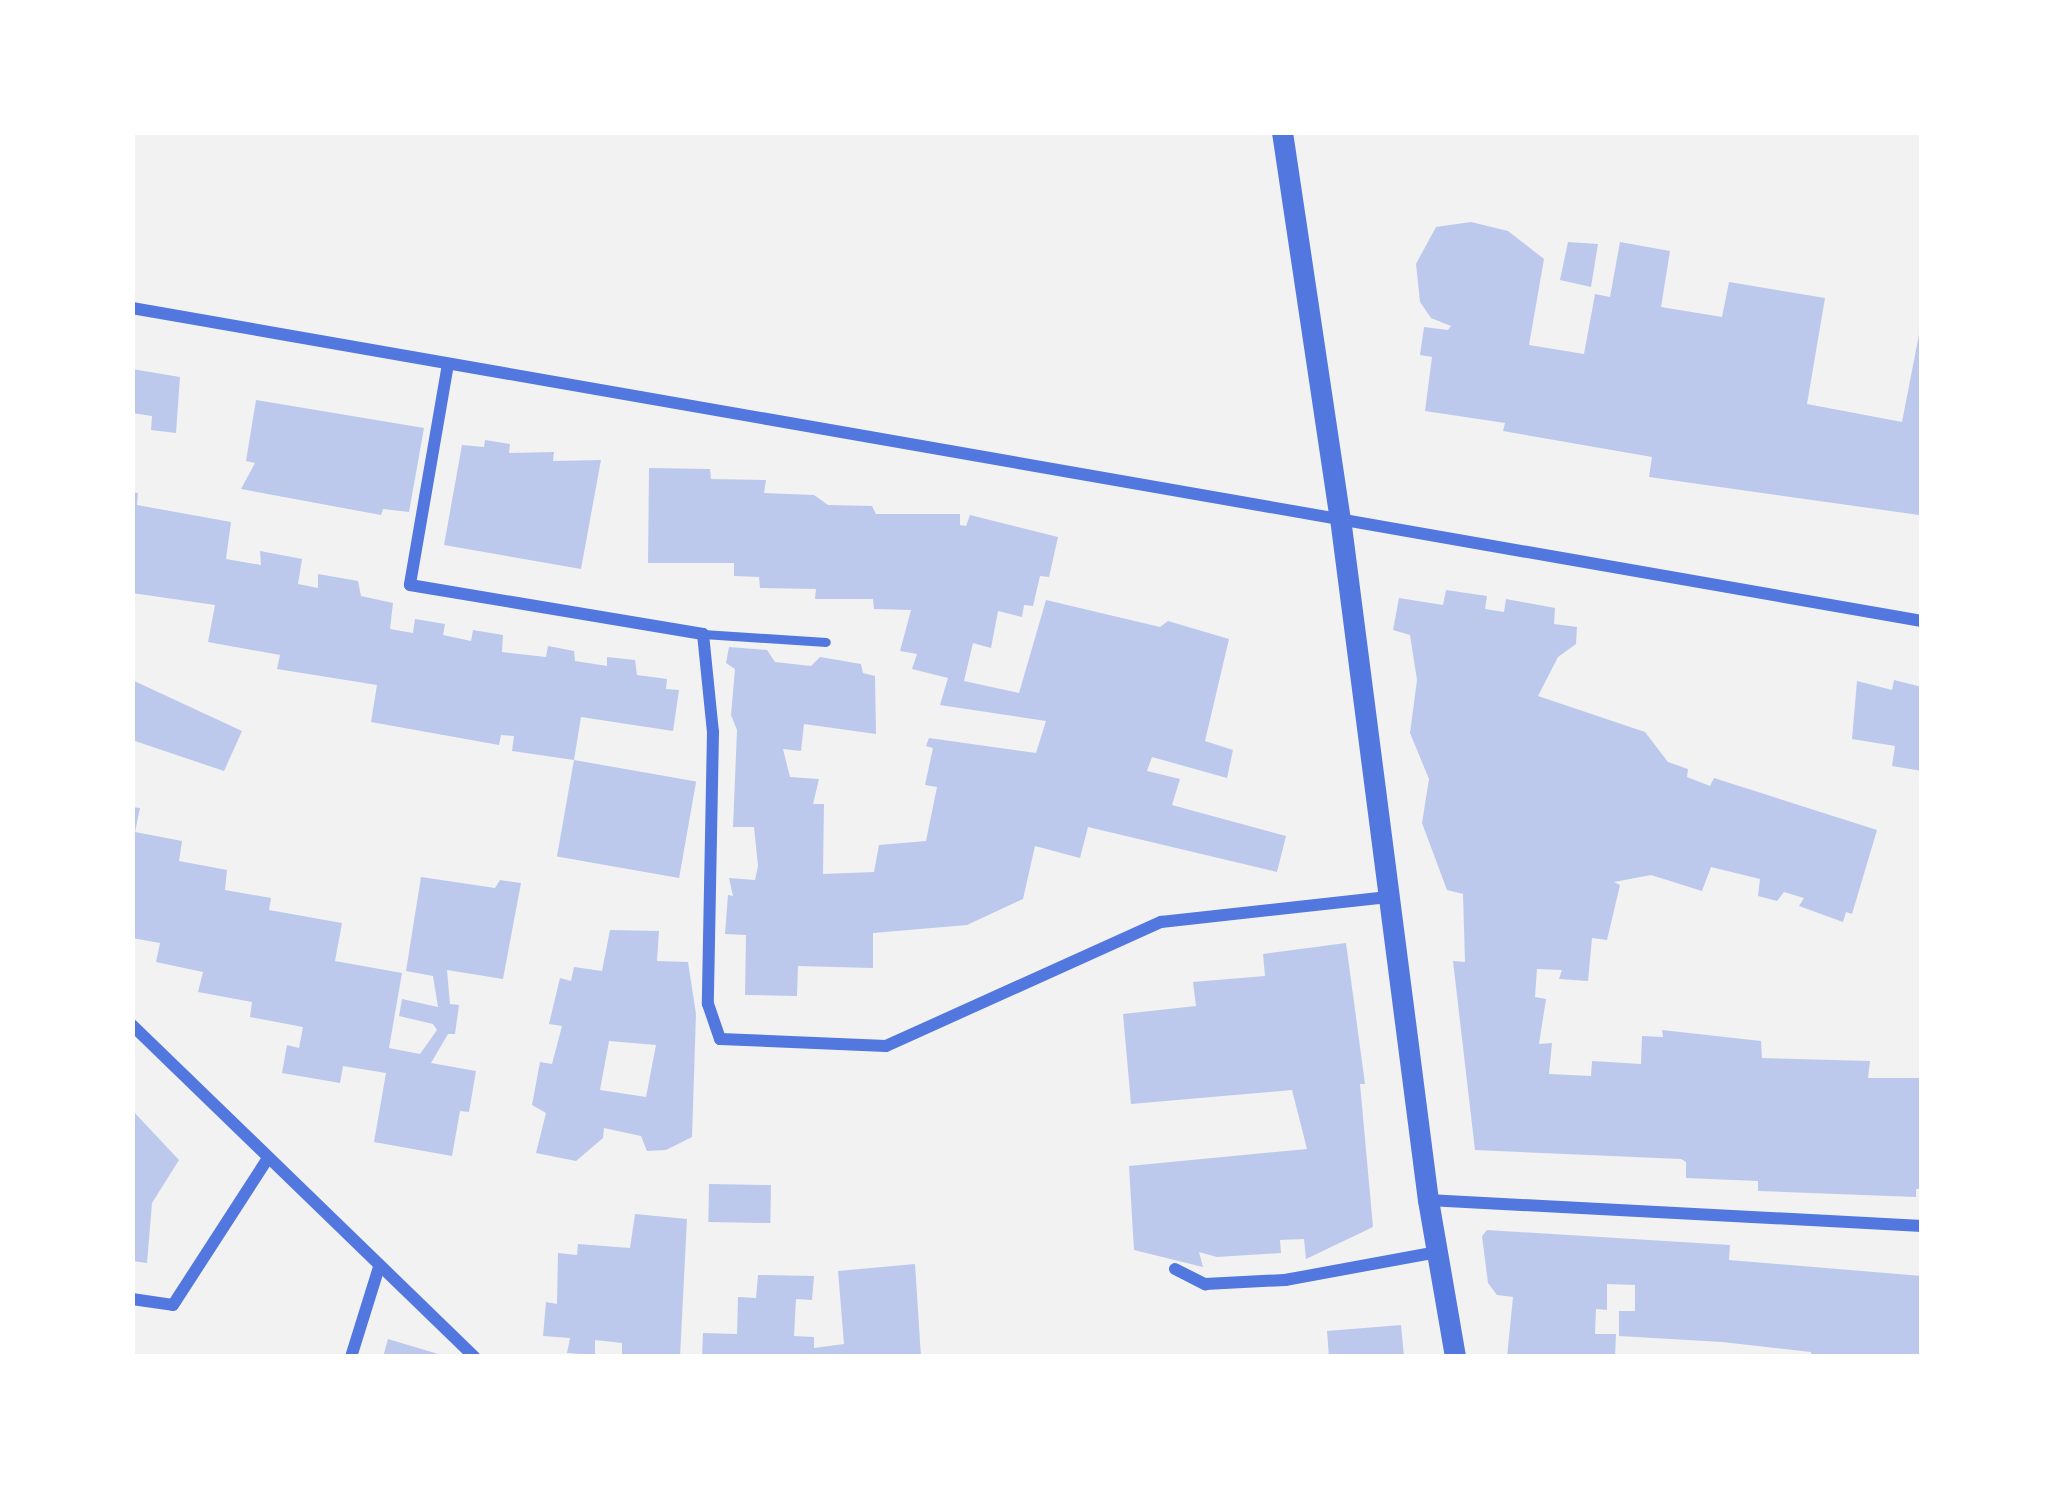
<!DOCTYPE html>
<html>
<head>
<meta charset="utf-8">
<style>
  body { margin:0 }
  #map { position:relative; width:2054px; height:1489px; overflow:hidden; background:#f2f2f2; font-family:"Source Sans 3",sans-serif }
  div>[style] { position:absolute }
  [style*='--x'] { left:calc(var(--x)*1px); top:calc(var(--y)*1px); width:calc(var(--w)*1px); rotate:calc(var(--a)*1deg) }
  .building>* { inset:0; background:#bdc9ec; transform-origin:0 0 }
  .service>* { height:9px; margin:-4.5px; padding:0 4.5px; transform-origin:4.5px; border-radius:4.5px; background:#5277de }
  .minor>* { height:12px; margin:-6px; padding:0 6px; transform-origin:6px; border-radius:6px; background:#5277de }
  .tertiary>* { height:21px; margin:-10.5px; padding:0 10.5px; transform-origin:10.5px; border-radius:10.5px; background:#5277de }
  span { translate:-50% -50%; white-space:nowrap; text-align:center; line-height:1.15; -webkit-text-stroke:9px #fff; paint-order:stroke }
  .frame { position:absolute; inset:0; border:135px solid #fff; pointer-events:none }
</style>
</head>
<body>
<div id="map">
  <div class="building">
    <div style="clip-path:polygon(1471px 222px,1508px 231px,1544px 259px,1529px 345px,1584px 354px,1595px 294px,1610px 297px,1620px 242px,1670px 251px,1661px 307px,1722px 317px,1729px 282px,1825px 298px,1807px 404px,1902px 422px,1922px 319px,1919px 515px,1649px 477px,1652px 457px,1503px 431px,1505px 423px,1425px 411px,1432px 357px,1420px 355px,1424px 327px,1448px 330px,1451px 326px,1431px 318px,1420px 302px,1416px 264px,1436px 227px)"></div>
    <div style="clip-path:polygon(1568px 242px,1598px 244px,1591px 287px,1560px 280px)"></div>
    <div style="clip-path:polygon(132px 369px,180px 377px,176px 433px,151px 430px,152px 416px,132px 413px)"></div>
    <div style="clip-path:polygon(256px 400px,424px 428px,409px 512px,383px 509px,381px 515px,241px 489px,255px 463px,246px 461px)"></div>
    <div style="clip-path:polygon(485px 440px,510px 444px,509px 453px,554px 452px,553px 461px,601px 460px,581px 569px,444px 545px,462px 445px,484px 447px)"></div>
    <div style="clip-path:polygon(649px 468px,710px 469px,711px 479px,766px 480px,764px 493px,814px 495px,828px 505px,872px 506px,876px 514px,960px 514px,960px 525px,966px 526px,970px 515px,1058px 537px,1049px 577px,1040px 576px,1033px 606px,1024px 605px,1022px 617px,998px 611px,991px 648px,973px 643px,964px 681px,1019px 693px,1046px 600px,1160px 627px,1168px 621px,1229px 639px,1205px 741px,1233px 750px,1227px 778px,1152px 757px,1147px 771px,1180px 779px,1172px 805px,1286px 836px,1277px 872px,1088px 827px,1080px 858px,1035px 846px,1023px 899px,967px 925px,873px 933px,873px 968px,798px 966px,797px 996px,745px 995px,746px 935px,725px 934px,728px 895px,733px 896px,729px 878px,755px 880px,758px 866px,754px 827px,733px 827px,737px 730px,731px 715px,735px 669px,726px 663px,729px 647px,767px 650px,775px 662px,811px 666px,820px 657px,861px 664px,863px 673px,875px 676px,876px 734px,804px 724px,801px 751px,783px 749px,790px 777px,819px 779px,813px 804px,824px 804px,823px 874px,874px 872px,879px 845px,926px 841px,937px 787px,925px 785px,933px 748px,926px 746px,929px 738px,1036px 753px,1046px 721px,940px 705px,948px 678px,912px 669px,917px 654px,900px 651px,911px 610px,874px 609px,873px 599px,815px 599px,816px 589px,760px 588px,759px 577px,734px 576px,734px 563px,648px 563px)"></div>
    <div style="clip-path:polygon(132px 492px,138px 493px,137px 505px,231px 522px,226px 559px,261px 565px,260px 551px,302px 559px,298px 584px,318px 588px,318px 574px,358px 581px,361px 596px,393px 603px,390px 629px,413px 633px,415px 619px,445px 624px,443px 635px,471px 641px,473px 630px,503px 635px,502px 652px,546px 657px,548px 646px,574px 651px,575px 661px,607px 666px,607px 657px,635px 660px,637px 675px,667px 679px,666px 689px,679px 690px,673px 731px,581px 717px,574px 760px,512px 751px,514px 736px,501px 735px,499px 745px,371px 722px,377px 685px,277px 669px,280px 655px,208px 642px,215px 605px,132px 593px)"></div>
    <div style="clip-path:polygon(1446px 590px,1487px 596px,1485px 609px,1504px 612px,1506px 599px,1555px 608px,1554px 624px,1577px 627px,1576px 644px,1558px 657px,1538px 696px,1645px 732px,1668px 762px,1688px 769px,1687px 777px,1710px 786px,1714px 778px,1877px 830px,1852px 914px,1846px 912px,1843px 922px,1799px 906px,1804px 898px,1784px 892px,1777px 901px,1758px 896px,1760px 879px,1711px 867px,1702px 891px,1651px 875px,1614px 882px,1620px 885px,1607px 940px,1592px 938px,1588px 981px,1559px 979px,1562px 970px,1537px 969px,1535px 997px,1546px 999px,1539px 1044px,1552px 1043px,1549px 1074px,1591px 1076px,1592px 1061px,1641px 1064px,1642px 1036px,1663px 1037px,1662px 1030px,1761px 1041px,1762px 1058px,1870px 1061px,1868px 1078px,1922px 1078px,1922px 1189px,1916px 1189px,1916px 1197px,1758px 1191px,1758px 1181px,1686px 1178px,1686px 1162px,1681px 1159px,1475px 1150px,1453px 961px,1465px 962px,1463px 894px,1447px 890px,1422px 823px,1429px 779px,1410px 733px,1417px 680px,1410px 635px,1393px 630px,1399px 598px,1443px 605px)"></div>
    <div style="clip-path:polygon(132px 680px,242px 731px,224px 771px,132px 740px)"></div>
    <div style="clip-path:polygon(1894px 680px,1922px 687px,1922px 771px,1892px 766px,1895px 746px,1852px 739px,1857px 681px,1892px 690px)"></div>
    <div style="left:574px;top:760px;width:124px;height:98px;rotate:10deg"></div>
    <div style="clip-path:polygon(132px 807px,140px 808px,135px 832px,182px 841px,179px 861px,227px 870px,225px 890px,271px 898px,269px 910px,342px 923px,335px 961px,402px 973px,389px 1048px,420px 1054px,437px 1030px,433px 1024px,399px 1016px,402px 999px,438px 1007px,433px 976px,406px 971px,421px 877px,495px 888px,500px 880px,521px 883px,503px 979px,447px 970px,450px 1004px,459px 1005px,455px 1034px,448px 1034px,431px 1063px,476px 1071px,469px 1112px,460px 1111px,452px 1156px,374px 1142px,386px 1073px,343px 1066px,340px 1083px,282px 1073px,287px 1045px,299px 1048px,303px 1027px,250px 1017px,252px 1002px,198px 992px,203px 972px,156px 962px,160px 943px,132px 938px)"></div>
    <div style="clip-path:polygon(evenodd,610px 930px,659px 931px,657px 961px,688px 962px,696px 1014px,692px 1137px,666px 1150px,647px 1151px,641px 1136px,604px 1128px,603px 1138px,576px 1161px,536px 1153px,546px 1113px,532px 1105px,540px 1062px,552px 1064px,562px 1026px,549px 1024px,560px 978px,571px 981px,574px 967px,602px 971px,610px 930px,609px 1041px,656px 1045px,646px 1097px,600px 1090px,609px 1041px)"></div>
    <div style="clip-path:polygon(1346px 943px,1365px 1084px,1360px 1084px,1373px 1227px,1306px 1259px,1304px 1239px,1280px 1240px,1281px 1253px,1217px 1257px,1199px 1252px,1203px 1267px,1134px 1250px,1129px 1166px,1307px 1149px,1292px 1090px,1131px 1104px,1123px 1014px,1196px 1006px,1193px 982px,1265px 976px,1263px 954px)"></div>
    <div style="clip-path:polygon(132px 1110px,179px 1160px,152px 1203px,147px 1263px,132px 1261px)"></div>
    <div style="left:709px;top:1184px;width:62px;height:38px;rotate:1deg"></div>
    <div style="clip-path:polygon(635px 1214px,687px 1219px,680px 1357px,622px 1357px,622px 1343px,595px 1340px,595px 1355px,567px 1353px,570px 1338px,543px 1336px,546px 1302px,557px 1304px,558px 1253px,577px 1255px,578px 1244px,630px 1248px)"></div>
    <div style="clip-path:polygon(1487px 1230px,1730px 1245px,1729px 1260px,1922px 1276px,1922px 1357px,1811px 1357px,1811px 1352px,1722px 1342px,1619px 1336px,1619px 1311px,1635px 1311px,1635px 1285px,1607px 1284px,1607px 1310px,1596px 1309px,1595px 1334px,1616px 1334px,1615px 1357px,1507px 1357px,1513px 1297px,1497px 1295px,1488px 1283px,1482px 1236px)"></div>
    <div style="clip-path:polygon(915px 1264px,921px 1357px,702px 1357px,703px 1333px,737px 1334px,738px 1297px,756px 1298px,758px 1275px,814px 1276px,812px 1300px,796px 1299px,794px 1336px,814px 1337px,814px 1348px,844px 1344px,838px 1271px)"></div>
    <div style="clip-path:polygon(1401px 1325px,1404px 1357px,1329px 1357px,1327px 1331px)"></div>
    <div style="clip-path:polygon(388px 1339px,445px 1356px,445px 1357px,383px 1357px)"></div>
  </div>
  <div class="service">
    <div style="--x:703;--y:634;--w:123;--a:3.7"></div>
  </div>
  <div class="minor">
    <div style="--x:132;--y:308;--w:1817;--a:9.92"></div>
    <div style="--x:448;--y:364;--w:224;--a:99.8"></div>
    <div style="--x:410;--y:585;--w:297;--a:9.5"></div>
    <div style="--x:703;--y:634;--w:99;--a:84.2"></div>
    <div style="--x:713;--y:732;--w:272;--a:91.1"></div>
    <div style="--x:708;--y:1004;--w:37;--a:71"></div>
    <div style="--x:720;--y:1039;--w:166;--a:2.4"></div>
    <div style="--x:886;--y:1046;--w:302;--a:-24.3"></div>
    <div style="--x:1161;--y:922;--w:226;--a:-6.3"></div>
    <div style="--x:132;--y:1025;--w:477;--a:44.1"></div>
    <div style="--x:1428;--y:1200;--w:495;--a:3"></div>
    <div style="--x:1175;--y:1269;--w:34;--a:27"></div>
    <div style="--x:1205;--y:1284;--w:80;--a:-2.9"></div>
    <div style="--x:1285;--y:1280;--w:155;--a:-10.4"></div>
    <div style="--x:132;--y:1299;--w:41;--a:8.3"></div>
    <div style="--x:173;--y:1305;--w:175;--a:-57.1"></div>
    <div style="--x:351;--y:1357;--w:94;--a:-72.7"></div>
  </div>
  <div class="tertiary">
    <div style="--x:1282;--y:132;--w:390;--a:81.5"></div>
    <div style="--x:1340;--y:518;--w:688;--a:82.65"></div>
    <div style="--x:1428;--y:1200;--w:159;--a:80.2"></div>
  </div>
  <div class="frame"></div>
</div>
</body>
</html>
